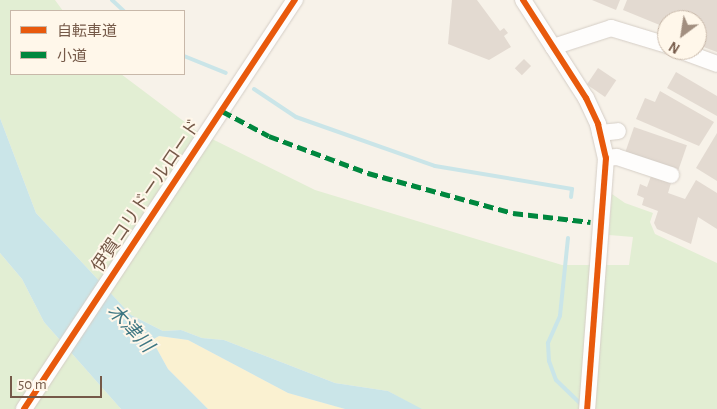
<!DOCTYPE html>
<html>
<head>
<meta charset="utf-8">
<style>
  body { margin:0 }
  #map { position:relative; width:717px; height:409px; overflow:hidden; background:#f7f2e9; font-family:"Alegreya Sans","Noto Sans JP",sans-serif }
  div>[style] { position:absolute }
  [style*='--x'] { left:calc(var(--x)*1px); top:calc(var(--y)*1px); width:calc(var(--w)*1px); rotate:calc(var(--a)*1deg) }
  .green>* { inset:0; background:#e2eed3 }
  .sand>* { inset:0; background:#faf1d1 }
  .water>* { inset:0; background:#cae5e8 }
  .stream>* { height:4px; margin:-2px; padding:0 2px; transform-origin:2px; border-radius:2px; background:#cae5e8 }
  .building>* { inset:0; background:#e3dad1; transform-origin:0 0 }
  .roads { filter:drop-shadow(0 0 1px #d5cec6) drop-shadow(0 0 1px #d5cec6) }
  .minor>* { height:16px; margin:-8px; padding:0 8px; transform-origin:8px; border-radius:8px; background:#fefdfc }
  .quiet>* { height:5px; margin-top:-2.5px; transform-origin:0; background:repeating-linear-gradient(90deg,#00873e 0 10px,transparent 0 15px) }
  .cycleway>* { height:6px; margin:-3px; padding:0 3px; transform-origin:3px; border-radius:3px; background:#e8590c }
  span { translate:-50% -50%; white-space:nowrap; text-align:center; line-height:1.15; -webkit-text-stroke:4px #fff7ea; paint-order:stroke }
  .street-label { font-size:18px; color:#755948 }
  .water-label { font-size:19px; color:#3f7783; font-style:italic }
  .legend { position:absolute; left:10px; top:10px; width:175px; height:65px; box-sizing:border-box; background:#fff7ea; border:1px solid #c8b8a9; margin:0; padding:6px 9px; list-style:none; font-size:15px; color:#755948 }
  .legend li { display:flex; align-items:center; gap:10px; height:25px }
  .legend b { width:25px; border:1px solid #c8b8a9 }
  .north { position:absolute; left:657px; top:10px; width:50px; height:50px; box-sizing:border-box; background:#fff7ea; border:1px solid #c8b8a9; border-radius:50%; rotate:211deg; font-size:14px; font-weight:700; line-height:20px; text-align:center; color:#755948 }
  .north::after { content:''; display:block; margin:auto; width:18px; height:22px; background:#a28f80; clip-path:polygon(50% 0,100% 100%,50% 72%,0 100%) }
  .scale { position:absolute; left:10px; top:376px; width:92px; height:22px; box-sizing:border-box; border:2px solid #755948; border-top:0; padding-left:6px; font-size:15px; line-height:18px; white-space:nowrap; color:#755948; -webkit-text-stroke:4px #fff7ea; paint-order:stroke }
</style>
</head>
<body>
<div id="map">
  <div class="green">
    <div style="clip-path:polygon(0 0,55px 0,63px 11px,11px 11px,11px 74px,121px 74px,198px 132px,315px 190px,562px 265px,629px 265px,633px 237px,609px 235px,612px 194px,625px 203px,653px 213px,650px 222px,655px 234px,717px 263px,717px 409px,420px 409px,388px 391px,335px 383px,224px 340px,202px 338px,181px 330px,163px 331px,131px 315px,36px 213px,0 118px)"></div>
    <div style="clip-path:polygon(0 253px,22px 279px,44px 322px,121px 409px,0 409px)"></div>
  </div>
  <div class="sand">
    <div style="clip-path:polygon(159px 336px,188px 340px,288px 393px,345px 409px,208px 409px,168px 369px,152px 340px)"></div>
  </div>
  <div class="water">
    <div style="clip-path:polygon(0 118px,36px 213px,131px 315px,163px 331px,181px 330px,202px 338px,224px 340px,335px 383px,388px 391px,422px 409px,345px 409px,288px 393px,188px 340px,159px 336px,152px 340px,168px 369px,208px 409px,121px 409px,44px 322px,22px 279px,0 253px)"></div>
  </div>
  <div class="stream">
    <div style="--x:112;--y:0;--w:16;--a:43"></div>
    <div style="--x:184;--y:56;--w:45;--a:22"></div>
    <div style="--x:254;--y:89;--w:50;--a:33.7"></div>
    <div style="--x:296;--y:117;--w:147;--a:19.4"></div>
    <div style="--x:435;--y:166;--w:139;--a:9.5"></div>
    <div style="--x:572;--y:189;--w:8;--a:97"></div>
    <div style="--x:568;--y:238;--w:78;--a:95.9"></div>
    <div style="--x:560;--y:316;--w:30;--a:114"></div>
    <div style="--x:548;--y:343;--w:18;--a:87"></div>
    <div style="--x:549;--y:361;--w:20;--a:70"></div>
    <div style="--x:556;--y:380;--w:36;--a:44"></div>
  </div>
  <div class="building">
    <div style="clip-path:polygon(452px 0,477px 0,500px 31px,504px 28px,508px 33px,504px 36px,511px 47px,489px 60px,448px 44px)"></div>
    <div style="clip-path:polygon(592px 0,620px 0,616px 10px)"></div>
    <div style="clip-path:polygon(627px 0,717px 0,717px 52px,701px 46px,704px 42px,697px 40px,697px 20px,667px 20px,667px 28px,623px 10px)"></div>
    <div style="left:524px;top:59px;width:10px;height:13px;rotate:45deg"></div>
    <div style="left:598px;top:68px;width:22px;height:20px;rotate:34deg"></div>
    <div style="clip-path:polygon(676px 72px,717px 96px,717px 116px,667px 88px)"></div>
    <div style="clip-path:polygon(660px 91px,714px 122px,699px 146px,636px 119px,645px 98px,655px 102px)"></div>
    <div style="left:634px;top:127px;width:56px;height:26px;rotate:19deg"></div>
    <div style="clip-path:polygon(717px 133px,717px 181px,696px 168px)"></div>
    <div style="clip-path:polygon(651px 176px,671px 183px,668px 193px,685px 199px,696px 180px,717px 193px,717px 229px,698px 217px,691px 244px,657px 229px,654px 223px,658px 211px,642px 205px,644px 198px,637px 195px,640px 184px,647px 187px)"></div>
  </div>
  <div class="roads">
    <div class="minor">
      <div style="--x:523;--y:0;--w:117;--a:57.3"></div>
      <div style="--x:586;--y:98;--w:29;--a:65"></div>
      <div style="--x:598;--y:124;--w:35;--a:77"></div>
      <div style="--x:606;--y:158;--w:252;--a:94.3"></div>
      <div style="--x:553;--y:47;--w:61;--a:-18.1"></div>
      <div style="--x:611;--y:28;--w:59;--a:16.9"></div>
      <div style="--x:679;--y:50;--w:40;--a:20.2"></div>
      <div style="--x:600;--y:133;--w:18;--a:-6"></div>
      <div style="--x:606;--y:158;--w:11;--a:-5"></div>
      <div style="--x:617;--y:157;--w:57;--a:18.4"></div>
      <div style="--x:24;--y:409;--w:491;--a:-56.5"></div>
    </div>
  </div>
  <div class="quiet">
    <div style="--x:222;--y:111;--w:53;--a:28"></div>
    <div style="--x:269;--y:136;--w:106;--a:20.5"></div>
    <div style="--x:368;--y:173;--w:150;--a:15.4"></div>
    <div style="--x:513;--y:213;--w:78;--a:6.7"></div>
  </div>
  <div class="cycleway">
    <div style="--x:523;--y:0;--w:117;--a:57.3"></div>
    <div style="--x:586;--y:98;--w:29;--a:65"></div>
    <div style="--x:598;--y:124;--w:35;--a:77"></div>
    <div style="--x:606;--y:158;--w:252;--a:94.3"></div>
    <div style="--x:24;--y:409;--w:491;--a:-56.5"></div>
  </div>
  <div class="street-label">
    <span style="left:147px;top:196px;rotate:-56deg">伊賀コリドールロード</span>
  </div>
  <div class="water-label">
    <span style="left:130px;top:329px;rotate:47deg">木津川</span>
  </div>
  <ul class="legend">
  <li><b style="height:6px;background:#e8590c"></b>自転車道</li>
  <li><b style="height:6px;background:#00873e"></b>小道</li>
  </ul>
  <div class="north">N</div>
  <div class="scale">50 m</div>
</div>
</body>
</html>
